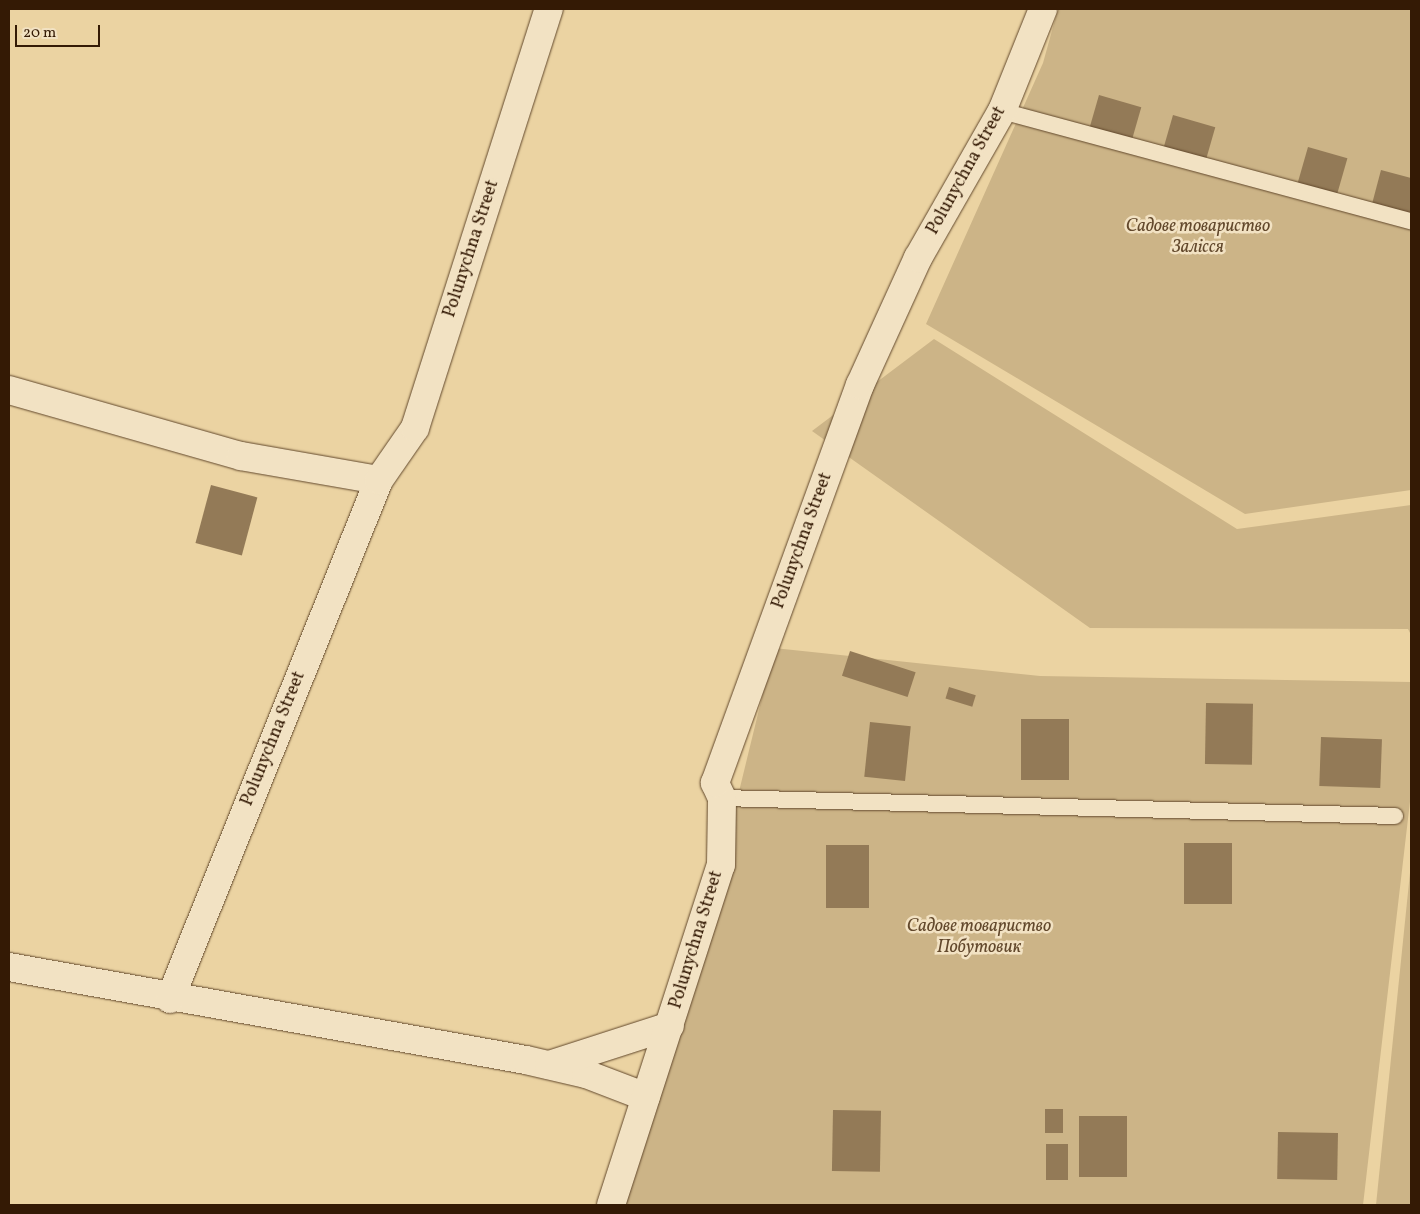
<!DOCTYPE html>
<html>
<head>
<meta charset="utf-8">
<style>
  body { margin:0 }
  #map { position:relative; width:1420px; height:1214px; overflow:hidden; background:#ebd3a2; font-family:Vollkorn,serif }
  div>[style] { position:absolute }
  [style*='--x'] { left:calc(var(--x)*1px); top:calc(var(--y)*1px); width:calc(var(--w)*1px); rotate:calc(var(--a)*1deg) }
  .green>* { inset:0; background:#ccb487 }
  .building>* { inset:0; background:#937a57; transform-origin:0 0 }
  .roads { filter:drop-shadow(0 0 1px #62482c) drop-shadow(0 0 1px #62482c) }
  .lane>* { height:16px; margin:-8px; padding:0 8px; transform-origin:8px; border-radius:8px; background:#f2e2c3 }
  .street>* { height:28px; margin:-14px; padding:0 14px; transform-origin:14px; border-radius:14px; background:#f2e2c3 }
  span { translate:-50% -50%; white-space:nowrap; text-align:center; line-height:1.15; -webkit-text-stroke:5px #f2e2c3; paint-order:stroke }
  .street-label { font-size:18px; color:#341a05 }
  .park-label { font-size:18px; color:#62482c; font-style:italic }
  .frame { position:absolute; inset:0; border:10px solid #341a05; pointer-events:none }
  .scale { position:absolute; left:15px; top:25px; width:85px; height:22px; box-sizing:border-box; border:2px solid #341a05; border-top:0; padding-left:6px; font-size:15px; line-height:18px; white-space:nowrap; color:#341a05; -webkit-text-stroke:4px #f2e2c3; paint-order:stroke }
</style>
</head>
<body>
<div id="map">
  <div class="green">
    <div style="clip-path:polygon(1058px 9px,1411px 9px,1411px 490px,1245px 514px,926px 324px,1043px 63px)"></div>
    <div style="clip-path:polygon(934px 339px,1237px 529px,1411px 505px,1411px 635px,1408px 629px,1090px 628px,812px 431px)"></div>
    <div style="clip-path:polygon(774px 648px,1040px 676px,1411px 682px,1411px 793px,1363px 1205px,625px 1205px,695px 972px)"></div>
    <div style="clip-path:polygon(1411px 863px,1411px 1205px,1376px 1205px)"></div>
  </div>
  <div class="building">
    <div style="left:1099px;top:95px;width:44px;height:44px;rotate:16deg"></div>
    <div style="left:1173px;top:115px;width:44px;height:44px;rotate:16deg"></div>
    <div style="left:1308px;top:147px;width:41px;height:38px;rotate:16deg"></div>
    <div style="clip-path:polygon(1381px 170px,1411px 178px,1410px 214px,1372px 204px)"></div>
    <div style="left:211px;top:485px;width:48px;height:60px;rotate:15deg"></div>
    <div style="left:850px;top:651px;width:69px;height:26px;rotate:18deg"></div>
    <div style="left:949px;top:687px;width:28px;height:12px;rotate:17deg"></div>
    <div style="left:1206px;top:703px;width:47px;height:61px;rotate:1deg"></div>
    <div style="left:1021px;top:719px;width:48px;height:61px"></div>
    <div style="left:870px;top:722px;width:41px;height:55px;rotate:6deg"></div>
    <div style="left:1321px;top:737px;width:61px;height:49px;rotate:2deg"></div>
    <div style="left:1184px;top:843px;width:48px;height:61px"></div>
    <div style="left:826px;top:845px;width:43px;height:63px"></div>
    <div style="left:1045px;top:1109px;width:18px;height:24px"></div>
    <div style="left:833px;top:1110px;width:48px;height:61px;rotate:1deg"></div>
    <div style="left:1079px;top:1116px;width:48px;height:61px"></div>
    <div style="left:1278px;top:1132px;width:60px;height:47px;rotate:1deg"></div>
    <div style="left:1046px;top:1144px;width:22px;height:36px"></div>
  </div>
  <div class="roads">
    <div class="lane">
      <div style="--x:1002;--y:111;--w:424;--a:15.1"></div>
      <div style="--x:722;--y:798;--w:673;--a:1.53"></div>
    </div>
    <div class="street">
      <div style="--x:9;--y:390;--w:241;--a:15.9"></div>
      <div style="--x:241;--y:456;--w:140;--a:9.9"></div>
      <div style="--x:9;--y:967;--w:525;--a:10.2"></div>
      <div style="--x:526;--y:1060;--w:62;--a:13.1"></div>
      <div style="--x:586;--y:1074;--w:64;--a:21"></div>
      <div style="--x:170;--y:999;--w:560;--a:-68.07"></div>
      <div style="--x:379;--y:480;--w:63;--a:-55.3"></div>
      <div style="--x:415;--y:428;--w:440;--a:-72.3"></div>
      <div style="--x:549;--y:1065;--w:127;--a:-17.9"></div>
      <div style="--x:611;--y:1205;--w:357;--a:-72.1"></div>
      <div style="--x:721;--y:865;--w:67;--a:-89.1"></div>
      <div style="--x:722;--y:798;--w:17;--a:-115"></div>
      <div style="--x:715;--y:783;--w:424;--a:-70"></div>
      <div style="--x:860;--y:385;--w:140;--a:-65.5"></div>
      <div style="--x:918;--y:258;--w:169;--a:-60.3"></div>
      <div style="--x:1002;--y:111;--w:110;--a:-68.1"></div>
    </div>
  </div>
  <div class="street-label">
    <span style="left:967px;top:171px;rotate:-61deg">Polunychna Street</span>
    <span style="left:472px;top:249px;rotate:-72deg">Polunychna Street</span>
    <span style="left:803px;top:541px;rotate:-70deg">Polunychna Street</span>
    <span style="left:274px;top:739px;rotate:-68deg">Polunychna Street</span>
    <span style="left:697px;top:940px;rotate:-73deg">Polunychna Street</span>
  </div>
  <div class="park-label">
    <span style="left:1198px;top:238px">Садове товариство<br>Залісся</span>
    <span style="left:979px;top:938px">Садове товариство<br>Побутовик</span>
  </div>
  <div class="frame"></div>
  <div class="scale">20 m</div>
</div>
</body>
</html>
